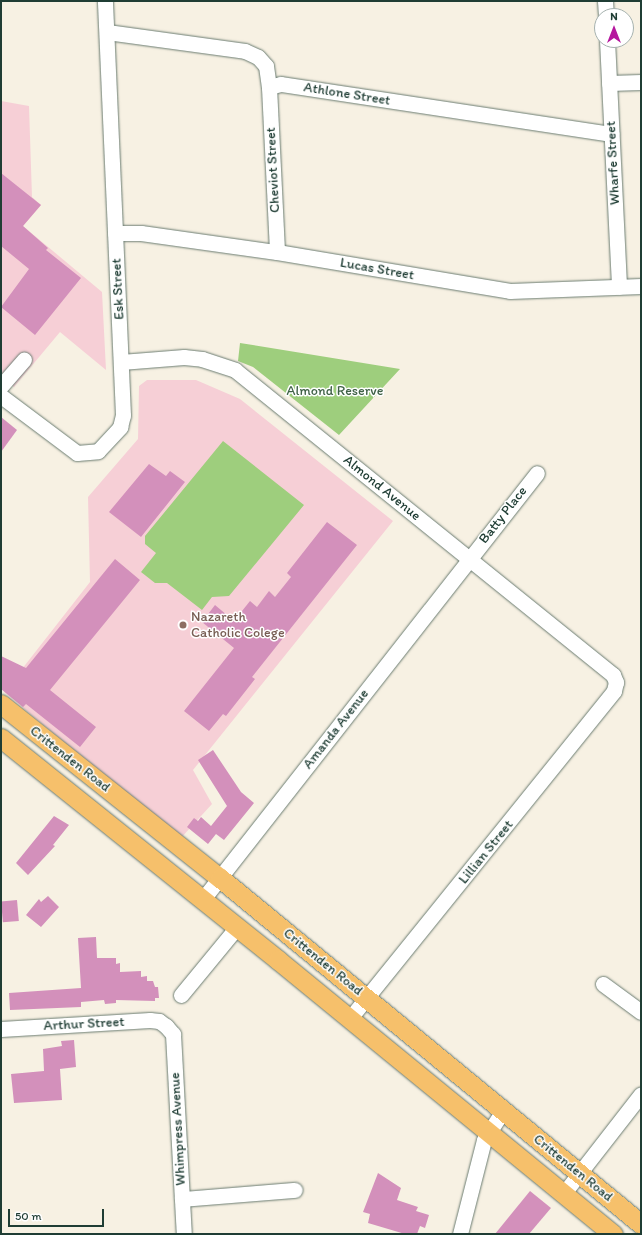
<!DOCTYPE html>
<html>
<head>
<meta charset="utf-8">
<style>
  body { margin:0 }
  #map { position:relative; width:642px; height:1235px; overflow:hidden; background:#f7f1e3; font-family:Itim,sans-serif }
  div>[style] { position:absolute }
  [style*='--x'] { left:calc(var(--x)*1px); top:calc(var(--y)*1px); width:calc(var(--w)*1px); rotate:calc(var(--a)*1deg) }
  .built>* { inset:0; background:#f6cfd6 }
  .green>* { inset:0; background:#9ece7d }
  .building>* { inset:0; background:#d390bb; transform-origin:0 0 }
  .roads { filter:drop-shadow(0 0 1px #6b7c71) drop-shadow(0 0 1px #6b7c71) }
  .minor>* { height:15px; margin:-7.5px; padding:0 7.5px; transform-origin:7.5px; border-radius:7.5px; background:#fff }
  .major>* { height:19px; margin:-9.5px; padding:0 9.5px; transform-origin:9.5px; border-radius:9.5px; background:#f6c06b }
  .dots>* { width:11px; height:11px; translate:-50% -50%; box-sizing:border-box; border:2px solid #fff; border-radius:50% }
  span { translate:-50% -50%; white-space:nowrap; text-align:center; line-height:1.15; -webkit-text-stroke:3px #fff; paint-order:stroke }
  .street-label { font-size:14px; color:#1f3d34 }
  .park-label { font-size:14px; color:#3f6146 }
  .education-label { font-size:14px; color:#785e54 }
  .left { translate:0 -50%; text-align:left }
  .frame { position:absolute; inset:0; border:2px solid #1f3d34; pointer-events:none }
  .north { position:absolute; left:594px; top:8px; width:40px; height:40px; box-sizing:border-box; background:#fff; border:1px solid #a5b1ae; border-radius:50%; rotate:0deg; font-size:11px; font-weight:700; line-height:16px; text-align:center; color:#1f3d34 }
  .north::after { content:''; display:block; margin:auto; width:14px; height:18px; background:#b5179e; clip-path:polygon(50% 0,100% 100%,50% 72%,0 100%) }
  .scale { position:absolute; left:8px; top:1209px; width:96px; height:18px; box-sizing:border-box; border:2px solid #1f3d34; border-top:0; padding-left:5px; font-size:12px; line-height:14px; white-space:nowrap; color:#1f3d34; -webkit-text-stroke:3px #fff; paint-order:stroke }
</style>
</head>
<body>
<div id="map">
  <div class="built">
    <div style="clip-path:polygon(1px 101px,29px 106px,32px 197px,41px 205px,23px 226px,102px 292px,106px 370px,60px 332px,14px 387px,1px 377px)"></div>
    <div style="clip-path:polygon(147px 380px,196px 380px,240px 399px,393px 521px,193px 770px,212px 804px,180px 839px,4px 692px,90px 582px,88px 497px,138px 439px,139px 386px)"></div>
  </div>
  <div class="green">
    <div style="clip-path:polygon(240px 343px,400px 369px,339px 435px,253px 367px,238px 361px)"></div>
    <div style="clip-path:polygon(223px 441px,304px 505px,229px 596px,212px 597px,202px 610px,167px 583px,155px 583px,141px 572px,156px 553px,145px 544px,145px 536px)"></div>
  </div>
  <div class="building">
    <div style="clip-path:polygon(1px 173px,41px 205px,23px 226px,48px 248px,46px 250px,81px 278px,35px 335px,1px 307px,29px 269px,1px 246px)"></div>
    <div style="clip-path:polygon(1px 417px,17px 430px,1px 452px)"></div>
    <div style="clip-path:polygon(149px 464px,166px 476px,170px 471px,185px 482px,141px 537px,109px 512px)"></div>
    <div style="clip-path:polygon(327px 522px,357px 545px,252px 677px,255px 679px,226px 716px,223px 714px,209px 731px,184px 711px,234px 648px,202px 622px,215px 605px,234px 621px,250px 601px,257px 607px,269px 591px,275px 597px,291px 577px,287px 573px)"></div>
    <div style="clip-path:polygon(115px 559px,140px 580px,50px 690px,96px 727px,80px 747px,26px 704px,23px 707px,1px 689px,1px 656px,26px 668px)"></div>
    <div style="clip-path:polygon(213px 750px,241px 792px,254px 803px,224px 840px,216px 834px,208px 844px,187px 827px,194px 818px,198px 821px,201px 817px,211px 826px,227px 806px,198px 760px)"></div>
    <div style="clip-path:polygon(54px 816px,69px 825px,53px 845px,55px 846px,28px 875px,16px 863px)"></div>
    <div style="clip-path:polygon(48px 896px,59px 907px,41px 927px,26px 915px,39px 899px,41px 902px)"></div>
    <div style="left:17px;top:900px;width:21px;height:16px;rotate:85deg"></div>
    <div style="clip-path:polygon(96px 937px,97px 958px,116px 958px,116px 964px,120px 963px,120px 972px,141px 971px,141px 977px,147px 976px,147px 981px,153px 981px,155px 987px,158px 987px,159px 998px,155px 998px,155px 1001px,116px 1000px,116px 1003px,105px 1004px,104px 1000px,81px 1002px,81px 1007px,10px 1010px,9px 993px,81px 988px,78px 938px)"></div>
    <div style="clip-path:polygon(74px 1040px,76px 1067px,60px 1069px,62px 1100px,14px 1103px,11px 1074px,44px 1071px,43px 1049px,62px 1046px,61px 1041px)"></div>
    <div style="clip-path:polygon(378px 1173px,401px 1188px,397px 1200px,418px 1207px,416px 1211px,429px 1215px,425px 1228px,420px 1226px,417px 1234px,405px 1234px,368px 1223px,370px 1214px,363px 1212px)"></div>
    <div style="clip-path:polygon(530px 1191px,551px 1208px,529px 1234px,495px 1234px)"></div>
  </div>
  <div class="roads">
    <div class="minor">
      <div style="--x:605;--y:1;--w:15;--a:86"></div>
      <div style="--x:107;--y:32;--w:139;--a:7.8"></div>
      <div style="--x:245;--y:51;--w:14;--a:25"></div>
      <div style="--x:258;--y:57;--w:12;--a:48"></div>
      <div style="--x:266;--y:66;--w:21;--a:82"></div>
      <div style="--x:269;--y:87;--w:12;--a:-14"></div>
      <div style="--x:281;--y:84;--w:334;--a:8.6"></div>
      <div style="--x:607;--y:40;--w:247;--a:87.2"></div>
      <div style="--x:609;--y:83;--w:32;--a:-2"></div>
      <div style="--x:269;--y:87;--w:165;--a:87.2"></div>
      <div style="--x:115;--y:233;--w:26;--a:0"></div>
      <div style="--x:141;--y:233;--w:137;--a:8"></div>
      <div style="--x:277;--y:252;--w:236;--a:9.5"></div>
      <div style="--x:510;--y:291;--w:131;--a:-2.2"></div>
      <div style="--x:121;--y:362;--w:63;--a:-4.5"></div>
      <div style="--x:184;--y:357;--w:18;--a:6"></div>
      <div style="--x:202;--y:359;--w:35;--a:18"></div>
      <div style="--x:235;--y:370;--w:486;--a:38.9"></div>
      <div style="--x:613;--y:675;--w:8;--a:67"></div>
      <div style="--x:616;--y:682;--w:9;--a:103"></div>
      <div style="--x:614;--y:691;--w:420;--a:128.9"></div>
      <div style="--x:1;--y:386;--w:35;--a:-49"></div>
      <div style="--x:1;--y:396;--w:95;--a:36.9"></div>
      <div style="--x:77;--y:453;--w:21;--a:-5"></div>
      <div style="--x:98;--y:451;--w:33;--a:-47"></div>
      <div style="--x:120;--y:427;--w:12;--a:-76"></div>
      <div style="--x:123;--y:415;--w:414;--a:-92.5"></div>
      <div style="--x:203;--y:899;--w:541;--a:-51.9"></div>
      <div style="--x:603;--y:984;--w:47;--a:36.4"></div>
      <div style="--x:181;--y:995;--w:88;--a:-50.5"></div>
      <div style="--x:1;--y:1029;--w:149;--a:-3.5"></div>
      <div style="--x:150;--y:1020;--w:9;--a:6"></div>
      <div style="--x:159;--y:1021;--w:9;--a:36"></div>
      <div style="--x:166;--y:1026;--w:11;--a:49"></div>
      <div style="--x:173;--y:1034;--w:200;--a:86.9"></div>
      <div style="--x:564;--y:1193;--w:125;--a:-52.1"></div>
      <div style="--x:182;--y:1199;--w:113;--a:-4.6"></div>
      <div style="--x:460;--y:1234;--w:97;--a:-75.7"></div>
      <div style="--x:484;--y:1140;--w:35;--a:-57"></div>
    </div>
    <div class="major">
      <div style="--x:1;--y:704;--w:280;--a:38.5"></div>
      <div style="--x:220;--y:878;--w:545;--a:39.42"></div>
      <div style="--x:1;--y:738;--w:355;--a:38.7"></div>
      <div style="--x:278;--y:960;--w:433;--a:39.3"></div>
    </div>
  </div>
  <div class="dots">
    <div style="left:183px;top:625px;background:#8d6e63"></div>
  </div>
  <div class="street-label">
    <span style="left:347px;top:94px;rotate:9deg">Athlone Street</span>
    <span style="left:613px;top:163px;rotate:-93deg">Wharfe Street</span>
    <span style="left:273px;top:170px;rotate:-93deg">Cheviot Street</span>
    <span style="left:377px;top:269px;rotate:10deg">Lucas Street</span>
    <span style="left:118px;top:289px;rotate:-93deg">Esk Street</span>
    <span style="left:382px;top:488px;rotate:39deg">Almond Avenue</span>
    <span style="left:503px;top:515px;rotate:-52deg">Batty Place</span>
    <span style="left:336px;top:729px;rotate:-52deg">Amanda Avenue</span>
    <span style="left:70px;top:759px;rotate:38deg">Crittenden Road</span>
    <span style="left:486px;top:852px;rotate:-51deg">Lillian Street</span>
    <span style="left:323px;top:962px;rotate:39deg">Crittenden Road</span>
    <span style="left:84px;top:1024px;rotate:-3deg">Arthur Street</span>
    <span style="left:178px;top:1129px;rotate:-93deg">Whimpress Avenue</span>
    <span style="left:573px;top:1168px;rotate:39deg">Crittenden Road</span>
  </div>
  <div class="park-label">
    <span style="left:335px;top:391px">Almond Reserve</span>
  </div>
  <div class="education-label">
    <span class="left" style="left:191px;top:625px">Nazareth<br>Catholic Colege</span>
  </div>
  <div class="frame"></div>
  <div class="north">N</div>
  <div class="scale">50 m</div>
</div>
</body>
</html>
